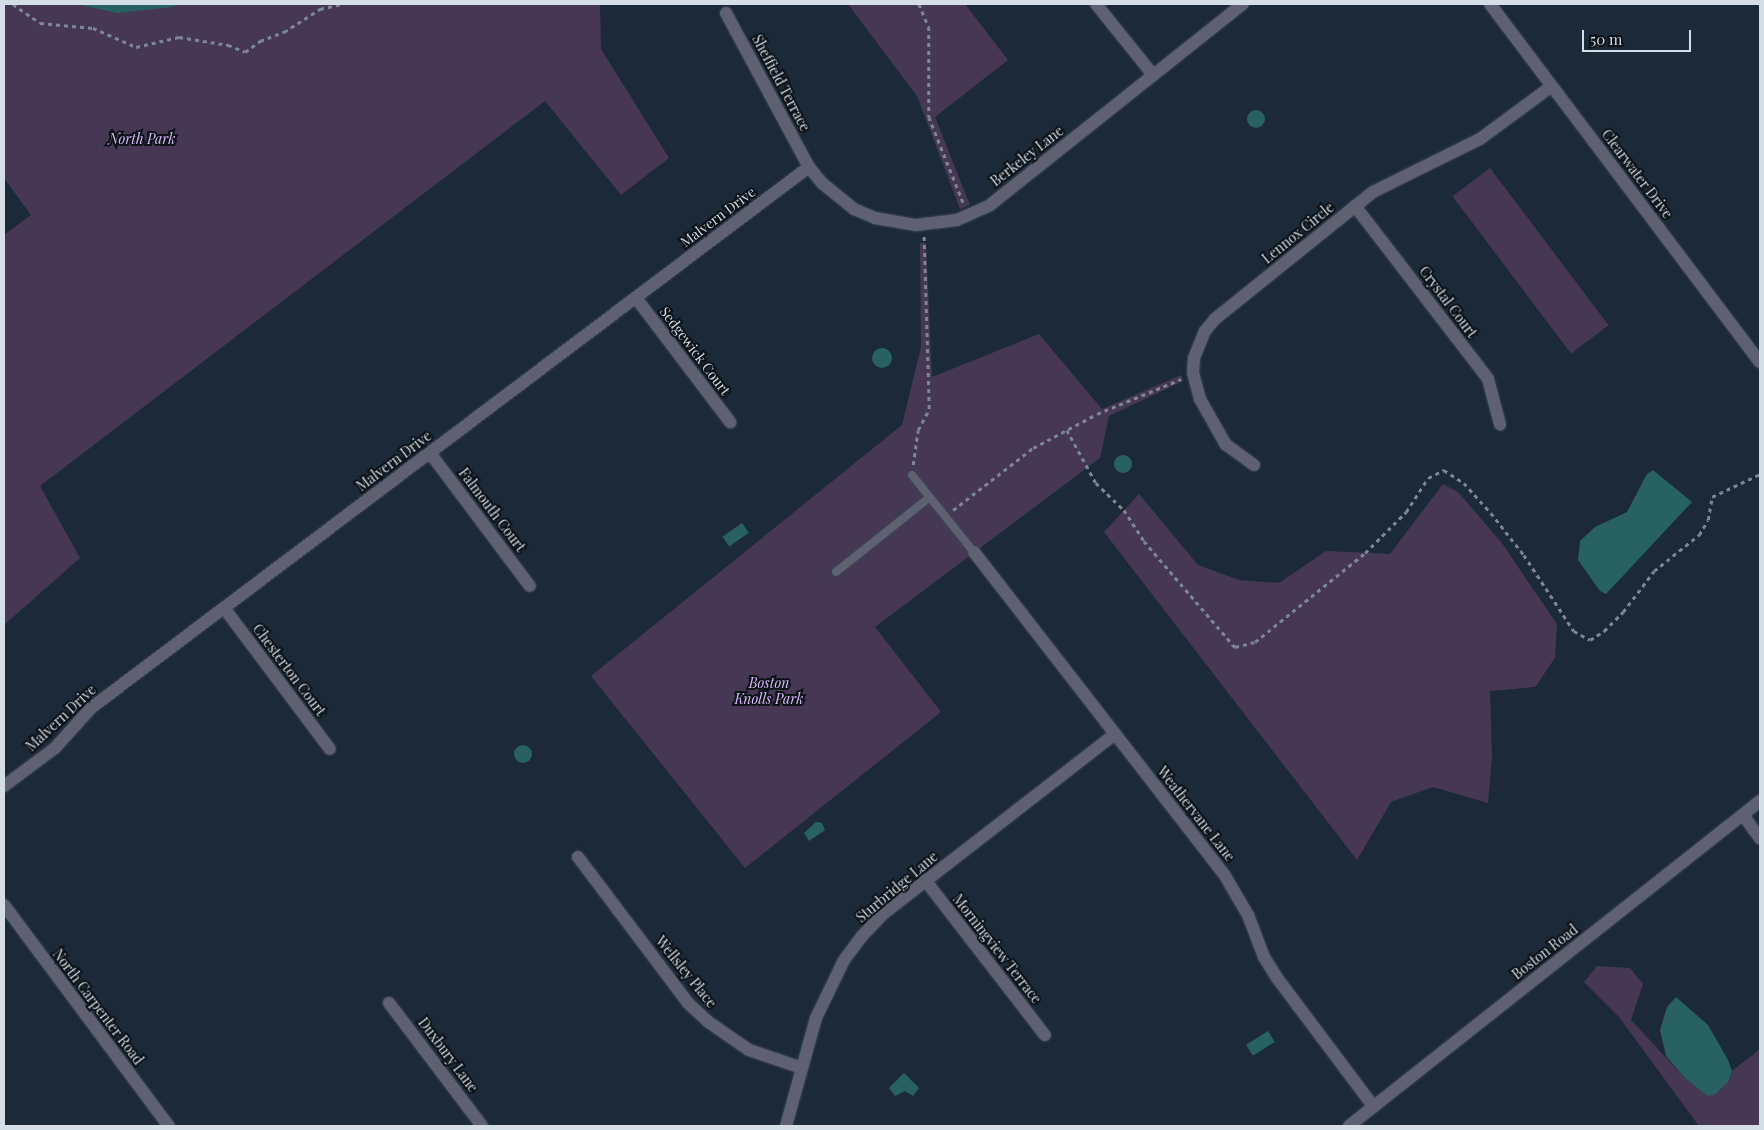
<!DOCTYPE html>
<html>
<head>
<meta charset="utf-8">
<style>
  body { margin:0 }
  #map { position:relative; width:1764px; height:1130px; overflow:hidden; background:#1c2938; font-family:"Playfair Display",serif }
  div>[style] { position:absolute }
  [style*='--x'] { left:calc(var(--x)*1px); top:calc(var(--y)*1px); width:calc(var(--w)*1px); rotate:calc(var(--a)*1deg) }
  .green>* { inset:0; background:#463855; transform-origin:0 0 }
  .water>* { inset:0; background:#276162; transform-origin:0 0 }
  .round { border-radius:50% }
  .path>* { height:2.5px; margin-top:-1.25px; transform-origin:0; background:repeating-linear-gradient(90deg,#7d8794 0 4px,transparent 0 8px) }
  .roads { filter:drop-shadow(0 0 1px #3a4654) drop-shadow(0 0 1px #3a4654) }
  .service>* { height:8px; margin:-4px; padding:0 4px; transform-origin:4px; border-radius:4px; background:#5f6172 }
  .minor>* { height:12px; margin:-6px; padding:0 6px; transform-origin:6px; border-radius:6px; background:#5f6172 }
  .tertiary>* { height:12px; margin:-6px; padding:0 6px; transform-origin:6px; border-radius:6px; background:#5f6172 }
  span { translate:-50% -50%; white-space:nowrap; text-align:center; line-height:1.15; -webkit-text-stroke:4px #0c1218; paint-order:stroke }
  .street-label { font-size:14px; color:#d5dde7 }
  .park-label { font-size:14px; color:#d9bcf9; font-style:italic }
  .frame { position:absolute; inset:0; border:5px solid #d5dde7; pointer-events:none }
  .scale { position:absolute; left:1582px; top:30px; width:109px; height:22px; box-sizing:border-box; border:2px solid #d5dde7; border-top:0; padding-left:6px; font-size:15px; line-height:18px; white-space:nowrap; color:#d5dde7; -webkit-text-stroke:4px #0c1218; paint-order:stroke }
</style>
</head>
<body>
<div id="map">
  <div class="green">
    <div style="clip-path:polygon(4px 4px,600px 4px,601px 49px,669px 158px,621px 195px,545px 101px,40px 486px,80px 558px,4px 625px,4px 235px,31px 215px,4px 178px)"></div>
    <div style="clip-path:polygon(848px 4px,965px 4px,1008px 60px,935px 117px,970px 205px,960px 209px,917px 96px)"></div>
    <div style="left:1490px;top:168px;width:197px;height:47px;rotate:53deg"></div>
    <div style="clip-path:polygon(920px 243px,926px 243px,932px 377px,1039px 334px,1102px 409px,1181px 375px,1183px 381px,1109px 416px,1100px 458px,875px 627px,941px 712px,745px 868px,591px 676px,902px 425px,921px 347px)"></div>
    <div style="clip-path:polygon(1443px 484px,1458px 492px,1501px 542px,1557px 624px,1555px 658px,1535px 687px,1490px 691px,1492px 757px,1488px 803px,1433px 787px,1391px 802px,1357px 860px,1104px 532px,1139px 494px,1198px 565px,1239px 580px,1279px 583px,1326px 551px,1390px 554px)"></div>
    <div style="clip-path:polygon(1597px 966px,1630px 968px,1643px 984px,1631px 1020px,1684px 1077px,1707px 1096px,1728px 1082px,1732px 1071px,1760px 1049px,1760px 1126px,1699px 1126px,1619px 1017px,1584px 982px)"></div>
  </div>
  <div class="water">
    <div style="clip-path:polygon(77px 4px,178px 4px,172px 7px,117px 13px)"></div>
    <div class="round" style="left:1247px;top:110px;width:18px;height:18px"></div>
    <div class="round" style="left:872px;top:348px;width:20px;height:20px"></div>
    <div class="round" style="left:1114px;top:455px;width:18px;height:18px"></div>
    <div style="clip-path:polygon(1653px 470px,1692px 502px,1606px 594px,1600px 591px,1578px 560px,1580px 541px,1595px 527px,1627px 512px,1647px 474px)"></div>
    <div style="left:742px;top:523px;width:12px;height:24px;rotate:55deg"></div>
    <div class="round" style="left:514px;top:745px;width:18px;height:18px"></div>
    <div style="clip-path:polygon(816px 822px,822px 823px,825px 830px,809px 841px,804px 833px)"></div>
    <div style="clip-path:polygon(1676px 997px,1708px 1025px,1728px 1060px,1732px 1071px,1728px 1082px,1715px 1094px,1707px 1096px,1684px 1077px,1666px 1056px,1660px 1030px,1667px 1007px)"></div>
    <div style="left:1268px;top:1031px;width:13px;height:26px;rotate:58deg"></div>
    <div style="clip-path:polygon(904px 1073px,919px 1088px,913px 1096px,905px 1091px,895px 1096px,889px 1088px)"></div>
  </div>
  <div class="path">
    <div style="--x:13;--y:4;--w:33;--a:35"></div>
    <div style="--x:40;--y:23;--w:53;--a:5.4"></div>
    <div style="--x:93;--y:28;--w:47;--a:23.8"></div>
    <div style="--x:136;--y:47;--w:44;--a:-13.1"></div>
    <div style="--x:179;--y:37;--w:50;--a:9.3"></div>
    <div style="--x:228;--y:45;--w:18;--a:22"></div>
    <div style="--x:245;--y:52;--w:19;--a:-36"></div>
    <div style="--x:260;--y:41;--w:26;--a:-21"></div>
    <div style="--x:284;--y:32;--w:43;--a:-32.6"></div>
    <div style="--x:320;--y:9;--w:23;--a:-13"></div>
    <div style="--x:919;--y:4;--w:25;--a:67"></div>
    <div style="--x:929;--y:27;--w:90;--a:90"></div>
    <div style="--x:929;--y:117;--w:92;--a:68.2"></div>
    <div style="--x:1067;--y:430;--w:60;--a:61.3"></div>
    <div style="--x:1096;--y:483;--w:39;--a:44"></div>
    <div style="--x:1124;--y:510;--w:37;--a:57"></div>
    <div style="--x:1144;--y:541;--w:140;--a:49.4"></div>
    <div style="--x:1235;--y:647;--w:21;--a:-14"></div>
    <div style="--x:1255;--y:642;--w:141;--a:-39"></div>
    <div style="--x:1365;--y:553;--w:58;--a:-45"></div>
    <div style="--x:1406;--y:512;--w:40;--a:-57.1"></div>
    <div style="--x:1428;--y:478;--w:18;--a:-27"></div>
    <div style="--x:1444;--y:470;--w:24;--a:33"></div>
    <div style="--x:1464;--y:483;--w:40;--a:48"></div>
    <div style="--x:1491;--y:513;--w:53;--a:51.8"></div>
    <div style="--x:1524;--y:555;--w:91;--a:56.7"></div>
    <div style="--x:1574;--y:631;--w:18;--a:29"></div>
    <div style="--x:1590;--y:640;--w:17;--a:-33"></div>
    <div style="--x:1604;--y:631;--w:27;--a:-45"></div>
    <div style="--x:1623;--y:612;--w:51;--a:-52.9"></div>
    <div style="--x:1654;--y:571;--w:58;--a:-38.7"></div>
    <div style="--x:1699;--y:535;--w:17;--a:-59"></div>
    <div style="--x:1708;--y:520;--w:23;--a:-80"></div>
    <div style="--x:1712;--y:497;--w:53;--a:-25.6"></div>
    <div style="--x:913;--y:465;--w:35;--a:-82"></div>
    <div style="--x:918;--y:430;--w:24;--a:-62"></div>
    <div style="--x:929;--y:409;--w:173;--a:-91.7"></div>
    <div style="--x:953;--y:510;--w:101;--a:-37.8"></div>
    <div style="--x:1033;--y:448;--w:72;--a:-28"></div>
    <div style="--x:1097;--y:414;--w:91;--a:-22.6"></div>
  </div>
  <div class="roads">
    <div class="service">
      <div style="--x:912;--y:475;--w:99;--a:51.2"></div>
      <div style="--x:836;--y:572;--w:120;--a:-38.6"></div>
    </div>
    <div class="minor">
      <div style="--x:1096;--y:4;--w:91;--a:51.2"></div>
      <div style="--x:1490;--y:4;--w:448;--a:53"></div>
      <div style="--x:726;--y:13;--w:175;--a:61.7"></div>
      <div style="--x:809;--y:167;--w:21;--a:51"></div>
      <div style="--x:822;--y:183;--w:41;--a:39.1"></div>
      <div style="--x:854;--y:209;--w:23;--a:23"></div>
      <div style="--x:875;--y:218;--w:42;--a:9.7"></div>
      <div style="--x:916;--y:225;--w:41;--a:-7"></div>
      <div style="--x:957;--y:220;--w:36;--a:-24"></div>
      <div style="--x:990;--y:205;--w:323;--a:-38.5"></div>
      <div style="--x:1355;--y:206;--w:218;--a:52.4"></div>
      <div style="--x:1488;--y:379;--w:47;--a:75.1"></div>
      <div style="--x:636;--y:298;--w:156;--a:52.8"></div>
      <div style="--x:430;--y:453;--w:166;--a:53.1"></div>
      <div style="--x:1254;--y:465;--w:34;--a:-144"></div>
      <div style="--x:1226;--y:445;--w:53;--a:-119.5"></div>
      <div style="--x:1200;--y:399;--w:27;--a:-105"></div>
      <div style="--x:1193;--y:373;--w:15;--a:-86"></div>
      <div style="--x:1194;--y:358;--w:29;--a:-68"></div>
      <div style="--x:1205;--y:331;--w:16;--a:-50"></div>
      <div style="--x:1215;--y:319;--w:203;--a:-38.8"></div>
      <div style="--x:1373;--y:192;--w:119;--a:-26.4"></div>
      <div style="--x:1480;--y:139;--w:89;--a:-36.4"></div>
      <div style="--x:974;--y:552;--w:408;--a:52.2"></div>
      <div style="--x:1224;--y:874;--w:48;--a:59.7"></div>
      <div style="--x:1248;--y:915;--w:45;--a:69.1"></div>
      <div style="--x:1264;--y:957;--w:25;--a:58"></div>
      <div style="--x:1277;--y:978;--w:161;--a:53.1"></div>
      <div style="--x:224;--y:608;--w:176;--a:53.1"></div>
      <div style="--x:4;--y:786;--w:64;--a:-36.7"></div>
      <div style="--x:55;--y:748;--w:54;--a:-48"></div>
      <div style="--x:91;--y:708;--w:899;--a:-37"></div>
      <div style="--x:1743;--y:815;--w:29;--a:54"></div>
      <div style="--x:578;--y:857;--w:183;--a:53"></div>
      <div style="--x:688;--y:1003;--w:26;--a:43"></div>
      <div style="--x:707;--y:1021;--w:51;--a:34.6"></div>
      <div style="--x:749;--y:1050;--w:56;--a:18.8"></div>
      <div style="--x:925;--y:880;--w:196;--a:52.3"></div>
      <div style="--x:389;--y:1003;--w:154;--a:52.9"></div>
      <div style="--x:786;--y:1126;--w:112;--a:-74.5"></div>
      <div style="--x:816;--y:1018;--w:64;--a:-64.2"></div>
      <div style="--x:844;--y:960;--w:30;--a:-53"></div>
      <div style="--x:862;--y:936;--w:30;--a:-46"></div>
      <div style="--x:883;--y:914;--w:294;--a:-37.8"></div>
    </div>
    <div class="tertiary">
      <div style="--x:4;--y:905;--w:276;--a:53.3"></div>
      <div style="--x:1349;--y:1126;--w:524;--a:-38.34"></div>
    </div>
  </div>
  <div class="street-label">
    <span style="left:781px;top:83px;rotate:62deg">Sheffield Terrace</span>
    <span style="left:1027px;top:156px;rotate:-38deg">Berkeley Lane</span>
    <span style="left:1637px;top:174px;rotate:53deg">Clearwater Drive</span>
    <span style="left:718px;top:217px;rotate:-37deg">Malvern Drive</span>
    <span style="left:1298px;top:233px;rotate:-39deg">Lennox Circle</span>
    <span style="left:1448px;top:302px;rotate:53deg">Crystal Court</span>
    <span style="left:695px;top:351px;rotate:53deg">Sedgewick Court</span>
    <span style="left:394px;top:461px;rotate:-37deg">Malvern Drive</span>
    <span style="left:492px;top:510px;rotate:53deg">Falmouth Court</span>
    <span style="left:289px;top:670px;rotate:53deg">Chesterton Court</span>
    <span style="left:61px;top:718px;rotate:-43deg">Malvern Drive</span>
    <span style="left:1196px;top:814px;rotate:52deg">Weathervane Lane</span>
    <span style="left:897px;top:887px;rotate:-40deg">Sturbridge Lane</span>
    <span style="left:997px;top:949px;rotate:52deg">Morningview Terrace</span>
    <span style="left:1545px;top:952px;rotate:-38deg">Boston Road</span>
    <span style="left:686px;top:972px;rotate:51deg">Wellsley Place</span>
    <span style="left:98px;top:1007px;rotate:53deg">North Carpenter Road</span>
    <span style="left:448px;top:1055px;rotate:53deg">Duxbury Lane</span>
  </div>
  <div class="park-label">
    <span style="left:142px;top:139px">North Park</span>
    <span style="left:769px;top:691px">Boston<br>Knolls Park</span>
  </div>
  <div class="frame"></div>
  <div class="scale">50 m</div>
</div>
</body>
</html>
